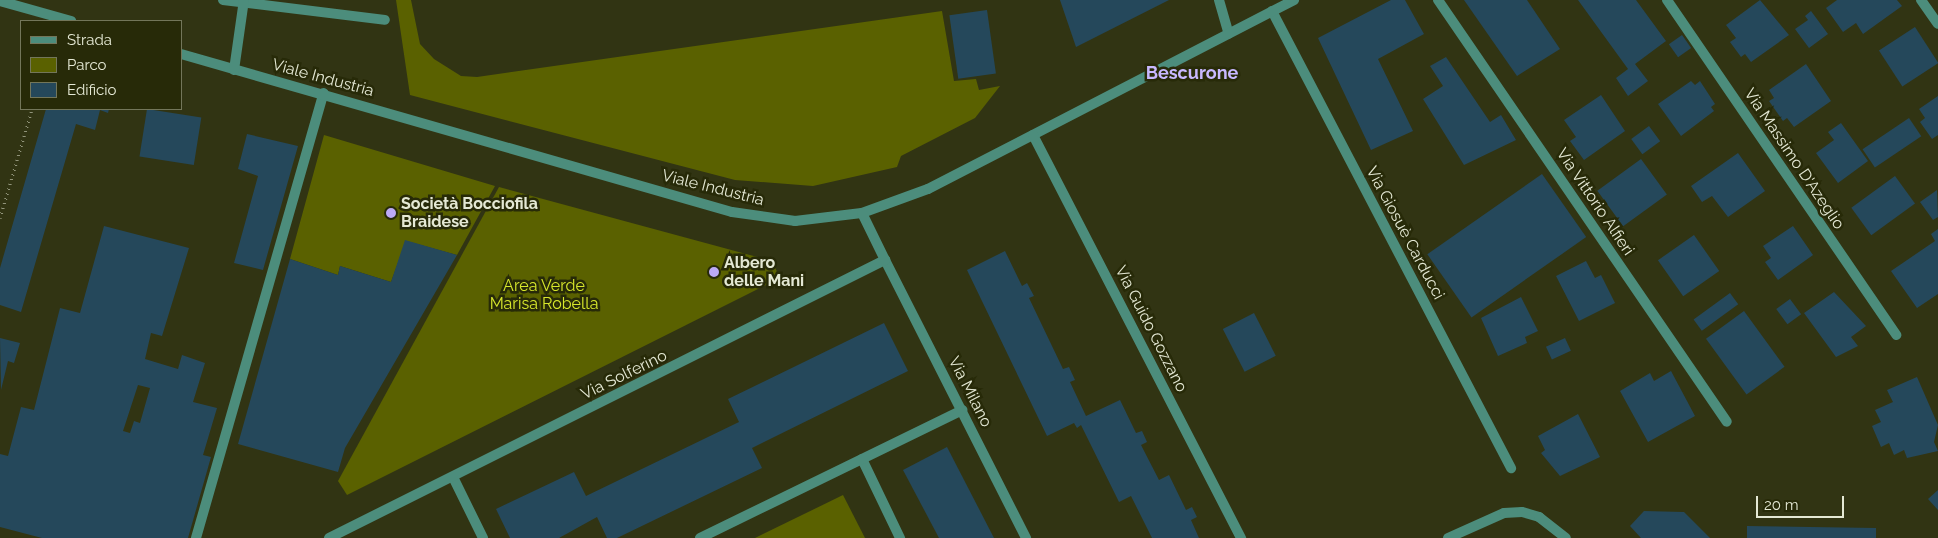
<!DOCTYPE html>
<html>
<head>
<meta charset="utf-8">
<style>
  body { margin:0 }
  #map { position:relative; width:1938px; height:538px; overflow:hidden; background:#313413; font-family:Raleway,sans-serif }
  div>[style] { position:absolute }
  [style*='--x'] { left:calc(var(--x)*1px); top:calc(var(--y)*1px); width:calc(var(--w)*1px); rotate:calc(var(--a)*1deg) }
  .green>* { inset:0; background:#5a6100 }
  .building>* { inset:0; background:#25485b; transform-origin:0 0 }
  .path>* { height:3px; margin-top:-1.5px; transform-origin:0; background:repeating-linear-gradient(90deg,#91947a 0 1px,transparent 0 5px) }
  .lane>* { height:10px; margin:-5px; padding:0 5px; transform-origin:5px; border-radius:5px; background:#4c8d7c }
  .street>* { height:10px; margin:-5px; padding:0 5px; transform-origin:5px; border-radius:5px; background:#4c8d7c }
  .dots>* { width:14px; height:14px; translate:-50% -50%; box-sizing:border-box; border:2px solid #272a08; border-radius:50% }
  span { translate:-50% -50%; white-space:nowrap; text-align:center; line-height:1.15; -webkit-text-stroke:5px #272a08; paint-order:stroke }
  .street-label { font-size:16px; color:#e4e8d4 }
  .poi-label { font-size:16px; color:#e4e8d4; font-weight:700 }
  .left { translate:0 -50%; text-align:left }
  .park-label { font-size:16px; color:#d8e82c }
  .neighbourhood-label { font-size:18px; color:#c8b8ff; font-weight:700 }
  .legend { position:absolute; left:20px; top:20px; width:162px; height:90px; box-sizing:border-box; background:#272a08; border:1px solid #73765a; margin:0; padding:6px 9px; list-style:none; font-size:15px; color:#e4e8d4 }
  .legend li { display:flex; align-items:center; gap:10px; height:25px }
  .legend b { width:25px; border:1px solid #73765a }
  .scale { position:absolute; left:1756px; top:496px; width:88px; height:22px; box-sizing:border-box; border:2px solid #e4e8d4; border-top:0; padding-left:6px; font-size:15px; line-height:18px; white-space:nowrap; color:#e4e8d4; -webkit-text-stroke:4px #272a08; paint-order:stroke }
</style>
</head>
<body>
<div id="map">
  <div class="green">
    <div style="clip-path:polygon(396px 0,411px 0,420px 44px,434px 59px,461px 76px,477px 77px,942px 11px,954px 81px,976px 79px,979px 90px,1000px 86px,975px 118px,901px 156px,897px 167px,813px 186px,735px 180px,410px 95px)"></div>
    <div style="clip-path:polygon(324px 135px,495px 186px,457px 255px,406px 241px,391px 282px,340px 266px,338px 275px,290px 259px)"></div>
    <div style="clip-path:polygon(499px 187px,772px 261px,780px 278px,347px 495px,338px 481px)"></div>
    <div style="clip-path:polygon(843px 495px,865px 538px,755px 538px)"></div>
  </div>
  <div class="building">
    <div style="clip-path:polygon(1060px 0,1169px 0,1076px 47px)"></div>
    <div style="clip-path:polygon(1391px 0,1405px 0,1424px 34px,1378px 59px,1413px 131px,1371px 150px,1318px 38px)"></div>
    <div style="clip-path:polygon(1464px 0,1527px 0,1560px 49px,1517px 76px)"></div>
    <div style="clip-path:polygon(1578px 0,1636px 0,1666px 41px,1635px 64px,1648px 81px,1628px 96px,1616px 78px,1628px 69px)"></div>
    <div style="clip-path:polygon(1760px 0,1789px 35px,1751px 62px,1745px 54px,1741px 57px,1730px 42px,1736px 38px,1726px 25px)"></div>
    <div style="clip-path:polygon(1837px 0,1897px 0,1902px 6px,1863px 34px,1856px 23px,1843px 32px,1826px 8px)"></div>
    <div style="left:987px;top:10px;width:64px;height:38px;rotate:82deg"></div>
    <div style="clip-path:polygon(1811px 11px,1828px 34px,1809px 48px,1795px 29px,1808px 20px,1805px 16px)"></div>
    <div style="left:1915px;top:27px;width:43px;height:43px;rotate:57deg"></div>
    <div style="left:1682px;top:35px;width:16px;height:16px;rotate:55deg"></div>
    <div style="clip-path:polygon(1446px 57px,1490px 122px,1501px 115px,1516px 140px,1464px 165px,1423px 99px,1443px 86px,1430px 66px)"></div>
    <div style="clip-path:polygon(1806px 64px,1831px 101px,1794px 127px,1787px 118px,1783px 121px,1769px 101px,1774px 98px,1769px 90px)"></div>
    <div style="clip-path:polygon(1691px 81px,1695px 85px,1700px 81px,1715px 104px,1711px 107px,1714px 111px,1681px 136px,1658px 104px)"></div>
    <div style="clip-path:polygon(1601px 95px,1625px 131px,1584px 160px,1570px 141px,1576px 137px,1564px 120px)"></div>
    <div style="clip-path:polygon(1938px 96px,1938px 135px,1932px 139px,1920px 122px,1925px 118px,1919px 109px)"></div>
    <div style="clip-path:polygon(46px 109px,109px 109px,108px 113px,100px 110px,95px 130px,76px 124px,21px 312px,0 305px,0 268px)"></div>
    <div style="left:147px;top:109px;width:55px;height:48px;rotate:9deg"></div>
    <div style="left:1909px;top:118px;width:22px;height:56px;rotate:56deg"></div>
    <div style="clip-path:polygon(1841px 123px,1868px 161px,1838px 183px,1816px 153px,1834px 140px,1828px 132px)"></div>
    <div style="left:1649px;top:126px;width:19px;height:22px;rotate:54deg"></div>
    <div style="clip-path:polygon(247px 134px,298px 146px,263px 270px,234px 263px,258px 176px,238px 169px)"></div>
    <div style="clip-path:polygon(1738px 153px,1765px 191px,1728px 217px,1712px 196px,1702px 202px,1691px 186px)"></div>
    <div style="left:1641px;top:159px;width:44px;height:54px;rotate:54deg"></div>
    <div style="left:1542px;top:174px;width:77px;height:140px;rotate:55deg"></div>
    <div style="left:1895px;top:176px;width:34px;height:54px;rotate:54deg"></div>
    <div style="clip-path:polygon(1937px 190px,1938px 217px,1933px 220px,1920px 202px)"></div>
    <div style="clip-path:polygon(evenodd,104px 226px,189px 248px,162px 336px,151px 333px,145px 359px,178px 369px,182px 355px,205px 363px,193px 402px,217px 408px,203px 455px,211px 457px,188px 538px,42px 538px,0 527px,0 454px,8px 456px,21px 407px,34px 410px,60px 308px,80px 313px,104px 226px,138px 385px,150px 388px,140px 423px,134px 421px,130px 433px,123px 431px,138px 385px)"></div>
    <div style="clip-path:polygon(1793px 226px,1813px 255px,1778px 280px,1765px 262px,1771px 258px,1763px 246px)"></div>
    <div style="clip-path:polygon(1938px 229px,1938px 294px,1917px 308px,1891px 271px,1935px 241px,1931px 234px)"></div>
    <div style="left:1694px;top:235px;width:44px;height:44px;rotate:55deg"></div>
    <div style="clip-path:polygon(405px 240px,457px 255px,345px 448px,338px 472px,238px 444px,290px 259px,338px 275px,340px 266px,391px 282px)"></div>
    <div style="clip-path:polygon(1005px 251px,1022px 286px,1027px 283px,1034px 296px,1029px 298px,1063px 369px,1069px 367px,1075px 380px,1070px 382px,1086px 416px,1120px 400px,1136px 433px,1142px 431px,1147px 442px,1141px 445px,1159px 480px,1169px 475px,1186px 510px,1192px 507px,1197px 517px,1191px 520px,1199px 538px,1152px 538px,1131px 496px,1119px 502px,1081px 425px,1077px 428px,1074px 423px,1047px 436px,967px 270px)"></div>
    <div style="clip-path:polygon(1586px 261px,1595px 278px,1601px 275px,1615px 303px,1579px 321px,1556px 276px)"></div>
    <div style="clip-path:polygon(1834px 292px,1866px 326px,1851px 337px,1858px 346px,1836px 357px,1804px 313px)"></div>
    <div style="left:1730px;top:293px;width:14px;height:45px;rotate:54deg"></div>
    <div style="clip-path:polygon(1521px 297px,1538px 331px,1525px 337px,1527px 343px,1498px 356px,1481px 318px)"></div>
    <div style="left:1790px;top:299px;width:19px;height:17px;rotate:54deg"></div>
    <div style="left:1744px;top:311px;width:69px;height:47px;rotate:54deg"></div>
    <div style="left:1254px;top:313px;width:48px;height:35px;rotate:63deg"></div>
    <div style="clip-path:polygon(884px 323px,908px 371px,752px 448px,762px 468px,617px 538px,607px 538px,597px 517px,559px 538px,510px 538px,496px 509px,574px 472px,586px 496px,739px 422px,728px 399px)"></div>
    <div style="clip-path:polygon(0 338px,20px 343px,14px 363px,8px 361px,1px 390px)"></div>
    <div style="left:1565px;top:338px;width:14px;height:21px;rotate:65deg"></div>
    <div style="clip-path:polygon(1671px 371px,1695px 416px,1648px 442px,1620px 391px,1650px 373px,1654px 381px)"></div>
    <div style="clip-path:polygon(1917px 377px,1938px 425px,1934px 442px,1938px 451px,1907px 458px,1904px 450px,1894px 455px,1889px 443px,1881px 447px,1872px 426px,1881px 422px,1875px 410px,1893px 402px,1887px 390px)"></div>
    <div style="clip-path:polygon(1578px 414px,1600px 457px,1560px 476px,1541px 453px,1545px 450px,1538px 436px)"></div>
    <div style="clip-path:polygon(947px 447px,994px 538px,939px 538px,903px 470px)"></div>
    <div style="clip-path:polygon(1938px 490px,1938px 510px,1928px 499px)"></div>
    <div style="clip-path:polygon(1644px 511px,1684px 512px,1710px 538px,1641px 538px,1630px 526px)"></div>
    <div style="clip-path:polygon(1747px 526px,1876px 528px,1876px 538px,1747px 538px)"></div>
  </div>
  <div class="path">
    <div style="--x:0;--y:218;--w:114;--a:-73.6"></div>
  </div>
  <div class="lane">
    <div style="--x:223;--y:0;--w:163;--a:7"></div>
    <div style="--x:1219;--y:0;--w:35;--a:74"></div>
    <div style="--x:196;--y:538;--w:463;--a:-74"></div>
  </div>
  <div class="street">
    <div style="--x:1438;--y:0;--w:511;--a:55.6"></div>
    <div style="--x:1667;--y:0;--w:406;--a:55.6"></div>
    <div style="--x:1921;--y:0;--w:29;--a:55"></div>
    <div style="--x:0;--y:1;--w:74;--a:15.7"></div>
    <div style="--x:1272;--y:11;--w:516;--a:62.39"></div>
    <div style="--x:181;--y:54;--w:573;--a:16"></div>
    <div style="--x:732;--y:212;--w:64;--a:8.1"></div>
    <div style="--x:795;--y:221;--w:67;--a:-6.8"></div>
    <div style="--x:862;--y:213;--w:70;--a:-20"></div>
    <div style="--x:928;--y:189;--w:412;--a:-27.3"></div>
    <div style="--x:234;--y:70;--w:71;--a:-81.9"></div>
    <div style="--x:1033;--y:135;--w:454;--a:62.7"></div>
    <div style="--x:885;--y:260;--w:312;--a:63.1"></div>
    <div style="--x:862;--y:459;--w:88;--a:64.3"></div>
    <div style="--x:453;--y:477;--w:68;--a:63.8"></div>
    <div style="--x:329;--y:538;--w:622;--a:-26.57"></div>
    <div style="--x:885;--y:260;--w:52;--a:-116.1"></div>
    <div style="--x:700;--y:538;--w:292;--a:-26"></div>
    <div style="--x:1448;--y:538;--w:61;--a:-24.1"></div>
    <div style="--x:1504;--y:513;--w:18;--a:-3"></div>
    <div style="--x:1522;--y:512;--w:18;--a:16"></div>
    <div style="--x:1539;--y:517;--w:34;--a:38"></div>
  </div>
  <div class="dots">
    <div style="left:391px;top:213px;background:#bcaaf6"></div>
    <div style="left:714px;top:272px;background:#bcaaf6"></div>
  </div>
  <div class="street-label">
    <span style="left:323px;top:78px;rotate:15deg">Viale Industria</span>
    <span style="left:1794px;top:159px;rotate:56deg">Via Massimo D'Azeglio</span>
    <span style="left:713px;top:188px;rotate:14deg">Viale Industria</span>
    <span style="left:1595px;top:202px;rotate:56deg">Via Vittorio Alfieri</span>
    <span style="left:1405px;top:233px;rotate:62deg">Via Giosuè Carducci</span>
    <span style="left:1151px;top:329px;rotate:63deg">Via Guido Gozzano</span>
    <span style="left:624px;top:375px;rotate:-26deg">Via Solferino</span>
    <span style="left:970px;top:392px;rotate:63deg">Via Milano</span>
  </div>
  <div class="poi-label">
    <span class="left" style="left:401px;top:213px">Società Bocciofila<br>Braidese</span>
    <span class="left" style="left:724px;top:272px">Albero<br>delle Mani</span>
  </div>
  <div class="park-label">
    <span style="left:544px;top:295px">Area Verde<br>Marisa Robella</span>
  </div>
  <div class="neighbourhood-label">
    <span style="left:1192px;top:73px">Bescurone</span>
  </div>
  <ul class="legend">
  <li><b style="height:6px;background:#4c8d7c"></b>Strada</li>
  <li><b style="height:14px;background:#5a6100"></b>Parco</li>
  <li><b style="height:14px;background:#25485b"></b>Edificio</li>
  </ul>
  <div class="scale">20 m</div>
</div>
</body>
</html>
